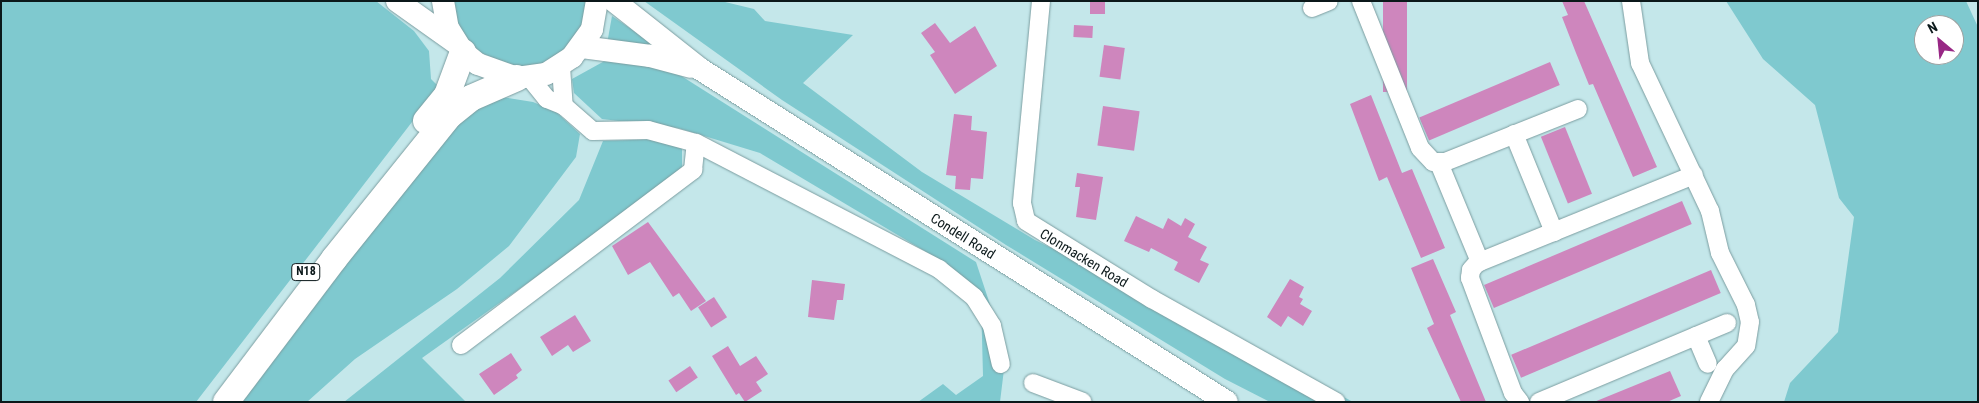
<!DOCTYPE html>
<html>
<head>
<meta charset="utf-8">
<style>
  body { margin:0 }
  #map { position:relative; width:1979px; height:403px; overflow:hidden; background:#c4e7ea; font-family:"Roboto Condensed",sans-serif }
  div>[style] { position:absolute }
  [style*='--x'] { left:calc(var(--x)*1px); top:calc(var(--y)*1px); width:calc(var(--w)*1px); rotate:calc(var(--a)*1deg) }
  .green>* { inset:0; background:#7fc9cf }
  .building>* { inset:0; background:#ce86bd; transform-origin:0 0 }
  .roads { filter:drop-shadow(0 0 1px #7b9da0) drop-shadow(0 0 1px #7b9da0) }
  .minor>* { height:18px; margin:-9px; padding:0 9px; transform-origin:9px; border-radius:9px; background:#fff }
  .major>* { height:22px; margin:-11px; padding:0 11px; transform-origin:11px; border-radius:11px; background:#fff }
  .highway>* { height:26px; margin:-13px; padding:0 13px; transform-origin:13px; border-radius:13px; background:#fff }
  span { translate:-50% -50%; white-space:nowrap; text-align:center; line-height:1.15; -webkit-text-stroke:5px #fff; paint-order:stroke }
  .shield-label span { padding:1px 4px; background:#fff; border:1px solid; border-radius:4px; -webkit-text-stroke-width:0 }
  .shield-label { font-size:12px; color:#0b181a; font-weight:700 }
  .street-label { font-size:14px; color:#0b181a }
  .frame { position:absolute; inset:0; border:2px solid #0b181a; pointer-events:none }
  .north { position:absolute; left:1914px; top:15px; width:50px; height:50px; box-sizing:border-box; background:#fff; border:1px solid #9da3a3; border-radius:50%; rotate:332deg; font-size:14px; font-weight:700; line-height:20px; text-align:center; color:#0b181a }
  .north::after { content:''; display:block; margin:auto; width:18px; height:22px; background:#982785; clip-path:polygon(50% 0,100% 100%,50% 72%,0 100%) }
</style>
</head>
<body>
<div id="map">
  <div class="green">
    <div style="clip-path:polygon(1px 1px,376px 1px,414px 31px,429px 51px,431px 79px,439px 87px,196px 402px,1px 402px)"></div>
    <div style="clip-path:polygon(452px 1px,586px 1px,581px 27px,567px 49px,545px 63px,519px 69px,472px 49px,457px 28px)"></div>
    <div style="clip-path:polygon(644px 1px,721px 1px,754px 9px,765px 21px,853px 35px,803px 83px,922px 172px,1035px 240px,1225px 333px,1353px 402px,1270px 402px,1225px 379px,1006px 245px,782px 100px)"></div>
    <div style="clip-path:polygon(evenodd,1726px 1px,1966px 1px,1978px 27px,1978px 402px,1784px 402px,1790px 383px,1838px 332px,1854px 217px,1839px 198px,1815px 105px,1763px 59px,1726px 1px,1924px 25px,1954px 25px,1954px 55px,1924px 55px,1924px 25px)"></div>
    <div style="clip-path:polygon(612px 16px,660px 49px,607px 44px)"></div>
    <div style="clip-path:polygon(610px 58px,656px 60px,976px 262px,1006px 353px,1000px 402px,918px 402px,943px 384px,956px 395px,983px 376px,981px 299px,938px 259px,760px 153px,678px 128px,602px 119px,574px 93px,572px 79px)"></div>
    <div style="clip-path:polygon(495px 96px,533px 102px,555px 111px,580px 134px,576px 157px,509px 246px,457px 289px,355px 359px,307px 402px,237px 402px,469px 110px)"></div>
    <div style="clip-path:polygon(660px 139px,682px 148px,682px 167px,660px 189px,422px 358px,466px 402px,344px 402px,500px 278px,579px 200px,603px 141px)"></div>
  </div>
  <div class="building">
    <div style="left:1090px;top:1px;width:15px;height:13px"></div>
    <div style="left:1383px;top:1px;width:24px;height:91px"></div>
    <div style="clip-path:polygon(1562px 1px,1584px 1px,1657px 167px,1633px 177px,1593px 84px,1589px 85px,1576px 53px,1562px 17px,1568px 15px)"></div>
    <div style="clip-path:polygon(935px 23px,950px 43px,975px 26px,997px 66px,955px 94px,930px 55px,935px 52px,921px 33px)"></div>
    <div style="left:1074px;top:25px;width:19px;height:12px;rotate:3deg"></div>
    <div style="left:1104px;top:45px;width:21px;height:32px;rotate:8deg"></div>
    <div style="left:1550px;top:62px;width:25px;height:142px;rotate:67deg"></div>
    <div style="clip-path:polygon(1371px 95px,1402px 173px,1412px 169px,1445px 248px,1421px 258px,1387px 177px,1379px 181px,1350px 104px)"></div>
    <div style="left:1103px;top:106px;width:37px;height:40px;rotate:8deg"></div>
    <div style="clip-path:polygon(954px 114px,972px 116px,971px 130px,987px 132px,983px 179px,971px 178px,970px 190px,955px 189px,956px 176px,946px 175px)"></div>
    <div style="left:1565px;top:127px;width:72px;height:26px;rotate:68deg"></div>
    <div style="clip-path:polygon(1077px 173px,1103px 177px,1096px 220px,1076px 217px,1080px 187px,1075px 187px)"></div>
    <div style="left:1682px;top:201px;width:25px;height:215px;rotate:67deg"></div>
    <div style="clip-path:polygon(1136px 216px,1163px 229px,1168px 218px,1181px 226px,1185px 218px,1195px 224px,1188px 237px,1207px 247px,1200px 260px,1209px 264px,1199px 283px,1174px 270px,1178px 262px,1151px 248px,1149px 252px,1124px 241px)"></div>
    <div style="clip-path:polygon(648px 222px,706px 301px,691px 311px,679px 293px,673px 297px,650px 262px,628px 275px,612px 246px)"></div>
    <div style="clip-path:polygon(1433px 259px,1456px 312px,1450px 315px,1486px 402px,1461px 402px,1427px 328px,1434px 324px,1411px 268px)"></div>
    <div style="left:1711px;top:270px;width:25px;height:217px;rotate:67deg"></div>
    <div style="clip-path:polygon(1290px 279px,1304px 287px,1299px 297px,1303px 299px,1300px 304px,1312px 311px,1303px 326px,1288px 316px,1281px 327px,1267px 317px)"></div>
    <div style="clip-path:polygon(812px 280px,845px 284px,843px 300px,837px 300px,834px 320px,808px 317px)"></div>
    <div style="left:714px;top:297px;width:24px;height:19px;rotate:57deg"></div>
    <div style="clip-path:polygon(575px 315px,591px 341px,573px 352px,568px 345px,552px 356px,540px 337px)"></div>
    <div style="clip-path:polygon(728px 346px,740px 366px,756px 356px,768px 374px,756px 382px,762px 391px,745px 402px,739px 393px,736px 395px,712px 356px)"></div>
    <div style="clip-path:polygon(511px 353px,522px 370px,516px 375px,518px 378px,494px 395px,479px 374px)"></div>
    <div style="left:690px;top:366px;width:14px;height:26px;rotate:56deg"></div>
    <div style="clip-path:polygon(1670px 371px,1681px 396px,1667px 402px,1594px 402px)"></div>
  </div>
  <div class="roads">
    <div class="minor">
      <div style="--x:1041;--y:1;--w:203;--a:95.4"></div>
      <div style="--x:1022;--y:203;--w:18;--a:77"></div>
      <div style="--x:1026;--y:221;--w:148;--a:31.8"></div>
      <div style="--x:1152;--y:299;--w:211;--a:29.2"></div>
      <div style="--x:1361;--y:1;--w:158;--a:68.1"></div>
      <div style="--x:1420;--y:148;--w:19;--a:47"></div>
      <div style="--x:1433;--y:162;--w:12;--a:0"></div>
      <div style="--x:1445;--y:162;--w:143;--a:-21.7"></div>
      <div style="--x:1631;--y:1;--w:63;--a:81.7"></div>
      <div style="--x:1640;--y:63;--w:164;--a:64.7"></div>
      <div style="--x:1710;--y:211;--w:43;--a:76.6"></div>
      <div style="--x:1720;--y:253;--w:58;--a:63.4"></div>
      <div style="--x:1746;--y:305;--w:17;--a:77"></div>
      <div style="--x:1750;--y:322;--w:24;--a:99"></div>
      <div style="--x:1746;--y:346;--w:31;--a:132"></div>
      <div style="--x:1725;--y:369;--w:37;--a:116"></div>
      <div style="--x:1312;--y:8;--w:18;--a:-22"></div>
      <div style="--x:561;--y:67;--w:39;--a:86"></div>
      <div style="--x:530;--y:78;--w:27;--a:51"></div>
      <div style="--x:547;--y:99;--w:18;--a:22"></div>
      <div style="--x:564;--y:106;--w:38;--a:41"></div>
      <div style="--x:593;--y:131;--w:55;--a:-1"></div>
      <div style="--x:648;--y:130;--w:50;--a:15.2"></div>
      <div style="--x:696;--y:143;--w:274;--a:27.4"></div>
      <div style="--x:939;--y:269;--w:45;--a:38.7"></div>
      <div style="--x:974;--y:297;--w:34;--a:58"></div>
      <div style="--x:992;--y:326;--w:39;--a:77"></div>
      <div style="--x:1514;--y:134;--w:106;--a:67.8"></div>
      <div style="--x:1439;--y:163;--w:107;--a:67.5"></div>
      <div style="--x:1696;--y:336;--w:30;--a:67"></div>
      <div style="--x:461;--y:345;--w:291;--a:-37"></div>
      <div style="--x:693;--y:170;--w:27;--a:-84"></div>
      <div style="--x:1033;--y:383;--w:53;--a:20.8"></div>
      <div style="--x:1520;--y:402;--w:11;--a:-128"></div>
      <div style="--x:1513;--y:393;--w:123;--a:-110.5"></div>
      <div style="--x:1470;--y:278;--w:8;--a:-83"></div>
      <div style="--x:1471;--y:270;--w:9;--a:-49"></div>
      <div style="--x:1477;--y:263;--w:234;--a:-22.1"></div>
      <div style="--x:1539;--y:402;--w:204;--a:-22.8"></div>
    </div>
    <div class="major">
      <div style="--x:397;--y:1;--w:72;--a:35.4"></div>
      <div style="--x:443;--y:1;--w:27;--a:80"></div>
      <div style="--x:448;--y:28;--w:28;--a:58"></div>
      <div style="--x:463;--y:52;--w:19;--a:39"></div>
      <div style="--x:478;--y:64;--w:41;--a:19.7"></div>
      <div style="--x:517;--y:78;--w:29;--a:-8"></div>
      <div style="--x:546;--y:74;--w:31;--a:-33"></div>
      <div style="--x:572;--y:57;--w:34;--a:-54"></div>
      <div style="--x:592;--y:29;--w:28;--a:-80"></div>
      <div style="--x:614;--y:1;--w:110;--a:38.3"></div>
      <div style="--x:700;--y:69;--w:623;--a:32.29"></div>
      <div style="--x:582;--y:47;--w:69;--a:7.5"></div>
      <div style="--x:650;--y:56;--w:42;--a:15"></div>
    </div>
    <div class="highway">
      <div style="--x:426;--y:121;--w:33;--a:-51"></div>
      <div style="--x:447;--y:95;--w:46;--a:-69.6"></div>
      <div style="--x:226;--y:402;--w:179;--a:-52.9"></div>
      <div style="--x:334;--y:259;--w:184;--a:-51.2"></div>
      <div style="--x:449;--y:116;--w:28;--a:-39"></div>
      <div style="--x:471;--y:98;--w:50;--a:-23.5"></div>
    </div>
  </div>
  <div class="shield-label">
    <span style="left:306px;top:272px">N18</span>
  </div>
  <div class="street-label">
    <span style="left:963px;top:236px;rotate:32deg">Condell Road</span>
    <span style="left:1084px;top:258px;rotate:31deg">Clonmacken Road</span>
  </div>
  <div class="frame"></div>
  <div class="north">N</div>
</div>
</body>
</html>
